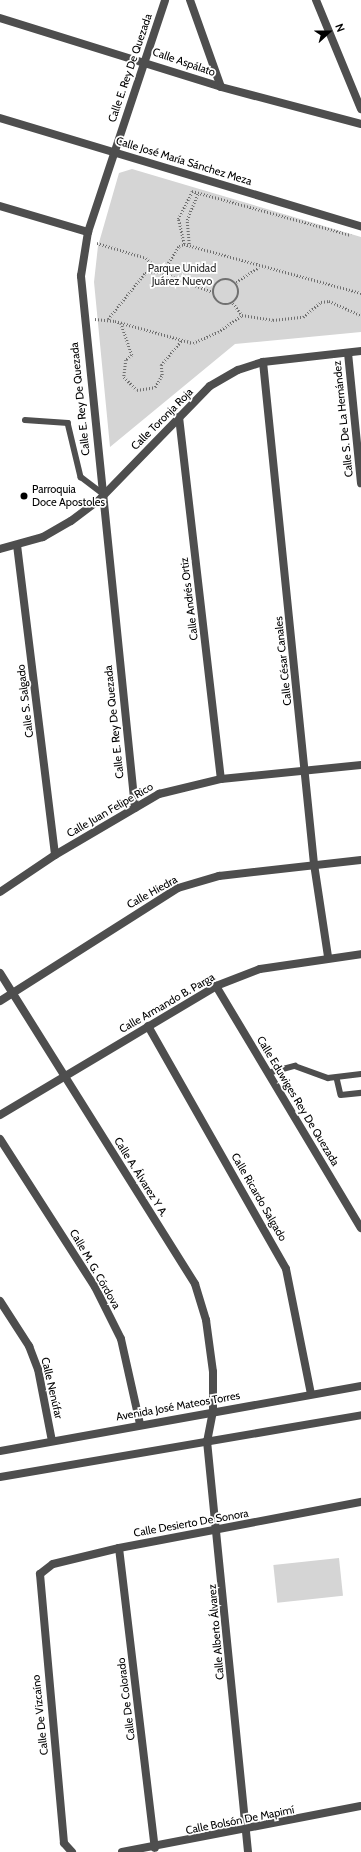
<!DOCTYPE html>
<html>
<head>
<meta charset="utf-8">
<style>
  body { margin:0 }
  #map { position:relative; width:361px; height:1852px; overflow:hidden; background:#fff; font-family:Cabin,sans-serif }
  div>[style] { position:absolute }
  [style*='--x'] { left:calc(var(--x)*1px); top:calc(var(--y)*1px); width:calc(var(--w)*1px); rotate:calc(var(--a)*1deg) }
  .green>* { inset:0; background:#d5d5d5; transform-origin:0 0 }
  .path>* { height:2.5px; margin-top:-1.25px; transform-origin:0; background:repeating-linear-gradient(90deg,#707070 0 1px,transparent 0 3px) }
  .path>.ring { margin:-1.25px; padding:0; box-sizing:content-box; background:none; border:2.5px solid #707070; border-radius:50% }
  .service>* { height:5.5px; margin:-2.75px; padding:0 2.75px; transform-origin:2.75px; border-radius:2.75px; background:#4e4e4e }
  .minor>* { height:8px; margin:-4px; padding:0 4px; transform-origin:4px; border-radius:4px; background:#4e4e4e }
  .tertiary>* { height:8px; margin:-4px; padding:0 4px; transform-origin:4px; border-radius:4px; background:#4e4e4e }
  .dots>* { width:11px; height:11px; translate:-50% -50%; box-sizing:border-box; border:2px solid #fff; border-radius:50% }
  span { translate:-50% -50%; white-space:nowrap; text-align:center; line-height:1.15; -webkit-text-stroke:3.5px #fff; paint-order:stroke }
  .street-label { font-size:11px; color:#000 }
  .park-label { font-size:11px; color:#2c2c2c }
  .poi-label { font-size:11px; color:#000 }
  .left { translate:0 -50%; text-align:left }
  .north { position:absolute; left:309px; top:12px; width:40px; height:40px; -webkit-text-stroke:3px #fff; paint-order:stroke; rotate:69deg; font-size:11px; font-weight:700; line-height:16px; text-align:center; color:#000 }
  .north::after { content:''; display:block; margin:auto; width:14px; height:18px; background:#000; clip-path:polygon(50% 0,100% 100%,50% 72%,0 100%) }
</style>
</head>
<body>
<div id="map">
  <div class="green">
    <div style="clip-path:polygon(132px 169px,361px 237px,361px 332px,235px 344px,110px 447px,94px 282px,98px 246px,119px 173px)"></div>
    <div style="left:339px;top:1558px;width:38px;height:66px;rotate:84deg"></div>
  </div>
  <div class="path">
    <div style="--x:97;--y:243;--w:51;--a:17"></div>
    <div style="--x:146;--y:258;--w:22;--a:43"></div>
    <div style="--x:162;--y:273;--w:32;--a:-58"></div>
    <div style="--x:179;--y:246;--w:5;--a:-22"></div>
    <div style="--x:184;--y:244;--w:184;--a:15.5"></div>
    <div style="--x:184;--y:244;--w:26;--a:-103"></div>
    <div style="--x:178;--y:219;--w:31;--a:-63"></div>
    <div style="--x:192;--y:191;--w:165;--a:15.5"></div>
    <div style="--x:189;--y:244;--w:24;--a:-95"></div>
    <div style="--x:187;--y:220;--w:29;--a:-68"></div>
    <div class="ring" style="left:213px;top:279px;width:23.5px;height:23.5px"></div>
    <div style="--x:236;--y:282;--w:27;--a:-33"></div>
    <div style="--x:233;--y:303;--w:15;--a:53"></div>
    <div style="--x:95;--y:319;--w:20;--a:6"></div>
    <div style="--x:115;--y:321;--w:81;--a:15.8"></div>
    <div style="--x:193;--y:343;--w:27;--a:-24"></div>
    <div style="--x:218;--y:332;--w:29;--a:-35"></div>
    <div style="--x:242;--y:315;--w:31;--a:9"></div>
    <div style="--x:273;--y:320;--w:30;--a:-6"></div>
    <div style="--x:303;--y:317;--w:23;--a:-40"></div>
    <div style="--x:321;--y:302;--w:8;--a:-7"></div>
    <div style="--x:329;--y:301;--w:35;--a:24"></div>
    <div style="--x:108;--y:319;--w:59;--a:-51.2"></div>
    <div style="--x:145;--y:273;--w:17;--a:0"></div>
    <div style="--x:162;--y:273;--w:54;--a:20.4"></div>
    <div style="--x:121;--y:323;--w:34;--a:71"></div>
    <div style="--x:132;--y:355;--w:8;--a:140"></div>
    <div style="--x:126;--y:360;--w:17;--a:97"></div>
    <div style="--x:124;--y:377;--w:18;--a:45"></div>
    <div style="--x:137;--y:390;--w:18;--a:-9"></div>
    <div style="--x:155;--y:387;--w:14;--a:-60"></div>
    <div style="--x:162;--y:375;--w:10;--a:-96"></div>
    <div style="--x:161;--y:365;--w:33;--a:-50"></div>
  </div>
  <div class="service">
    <div style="--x:25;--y:420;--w:43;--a:4"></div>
    <div style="--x:68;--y:423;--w:56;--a:76.5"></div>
    <div style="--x:81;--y:477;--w:25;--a:37"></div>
    <div style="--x:268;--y:1073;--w:28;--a:-15"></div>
    <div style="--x:295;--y:1066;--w:35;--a:20"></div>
    <div style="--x:328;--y:1078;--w:33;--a:-7"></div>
    <div style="--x:337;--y:1078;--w:17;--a:77"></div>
    <div style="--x:341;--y:1095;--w:20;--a:-6"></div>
  </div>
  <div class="minor">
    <div style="--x:190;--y:0;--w:92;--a:70.4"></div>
    <div style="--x:0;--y:18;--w:232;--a:17.3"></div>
    <div style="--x:221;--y:87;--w:145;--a:14.8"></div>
    <div style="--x:0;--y:118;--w:377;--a:16.7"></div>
    <div style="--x:0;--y:206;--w:92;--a:16.5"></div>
    <div style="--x:348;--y:353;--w:131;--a:84.3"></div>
    <div style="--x:263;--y:362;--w:505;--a:84.2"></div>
    <div style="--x:314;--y:864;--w:94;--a:81.4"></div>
    <div style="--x:179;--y:417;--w:364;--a:83.4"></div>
    <div style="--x:17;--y:545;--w:312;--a:83"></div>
    <div style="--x:135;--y:808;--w:535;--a:-95.8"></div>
    <div style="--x:81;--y:276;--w:45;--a:-81"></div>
    <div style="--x:88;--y:232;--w:244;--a:-71.6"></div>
    <div style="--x:0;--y:892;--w:66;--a:-33.9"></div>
    <div style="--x:55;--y:855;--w:121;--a:-30.4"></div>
    <div style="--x:159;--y:794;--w:64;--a:-13.6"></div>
    <div style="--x:221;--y:779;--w:141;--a:-5.7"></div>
    <div style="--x:0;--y:973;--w:367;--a:57.9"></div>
    <div style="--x:195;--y:1284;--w:38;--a:73"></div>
    <div style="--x:206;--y:1320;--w:52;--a:82.3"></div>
    <div style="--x:213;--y:1372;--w:39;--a:90"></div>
    <div style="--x:213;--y:1411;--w:31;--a:101"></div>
    <div style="--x:207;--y:1441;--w:413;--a:84.3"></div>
    <div style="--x:216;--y:986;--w:282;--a:59.1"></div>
    <div style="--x:148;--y:1026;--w:279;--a:60.4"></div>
    <div style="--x:286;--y:1269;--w:127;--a:78.7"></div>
    <div style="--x:0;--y:1115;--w:252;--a:-30.8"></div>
    <div style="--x:216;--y:986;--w:47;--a:-21.1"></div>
    <div style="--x:260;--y:969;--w:102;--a:-8.4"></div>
    <div style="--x:0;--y:1139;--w:176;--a:57.3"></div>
    <div style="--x:95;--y:1287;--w:58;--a:63.4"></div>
    <div style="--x:121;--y:1339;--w:87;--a:77.4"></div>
    <div style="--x:0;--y:1301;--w:54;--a:57.2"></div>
    <div style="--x:29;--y:1346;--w:25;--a:69"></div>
    <div style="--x:38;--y:1369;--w:73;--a:79"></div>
    <div style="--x:119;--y:1548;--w:302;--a:83.2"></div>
    <div style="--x:72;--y:1852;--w:12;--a:-132"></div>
    <div style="--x:64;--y:1843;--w:270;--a:-95.1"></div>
    <div style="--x:40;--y:1574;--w:16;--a:-38"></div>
    <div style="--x:53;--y:1564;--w:68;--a:-13.6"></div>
    <div style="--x:119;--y:1548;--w:246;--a:-10.8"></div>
    <div style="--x:122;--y:1852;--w:243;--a:-10.9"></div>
  </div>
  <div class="tertiary">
    <div style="--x:316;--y:0;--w:118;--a:67.6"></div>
    <div style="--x:0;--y:549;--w:45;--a:-15.6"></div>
    <div style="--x:43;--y:537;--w:32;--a:-30"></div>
    <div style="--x:71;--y:521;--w:38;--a:-37"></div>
    <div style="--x:101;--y:498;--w:156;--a:-45.8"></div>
    <div style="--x:210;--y:386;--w:32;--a:-30"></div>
    <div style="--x:238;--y:370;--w:26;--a:-18"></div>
    <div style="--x:263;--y:362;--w:99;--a:-6.4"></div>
    <div style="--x:0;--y:1001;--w:211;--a:-32.4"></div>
    <div style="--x:178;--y:888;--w:43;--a:-16.3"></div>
    <div style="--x:219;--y:876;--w:143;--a:-6.4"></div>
    <div style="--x:0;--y:1451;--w:367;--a:-10.2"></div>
    <div style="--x:0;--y:1477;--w:366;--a:-9.7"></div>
  </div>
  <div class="dots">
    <div style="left:24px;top:496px;background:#000"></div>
  </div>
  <div class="street-label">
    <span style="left:184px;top:62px;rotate:19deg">Calle Aspálato</span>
    <span style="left:130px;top:68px;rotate:-71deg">Calle E. Rey De Quezada</span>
    <span style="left:184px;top:161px;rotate:17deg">Calle José María Sánchez Meza</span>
    <span style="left:80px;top:399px;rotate:-96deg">Calle E. Rey De Quezada</span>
    <span style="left:162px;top:419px;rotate:-45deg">Calle Toronja Roja</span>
    <span style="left:343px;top:419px;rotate:-96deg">Calle S. De La Hernández</span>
    <span style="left:189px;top:599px;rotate:-97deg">Calle Andrés Ortiz</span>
    <span style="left:283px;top:661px;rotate:-96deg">Calle César Canales</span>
    <span style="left:25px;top:701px;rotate:-97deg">Calle S. Salgado</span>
    <span style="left:114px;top:722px;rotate:-96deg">Calle E. Rey De Quezada</span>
    <span style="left:110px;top:810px;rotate:-30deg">Calle Juan Felipe Rico</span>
    <span style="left:152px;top:892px;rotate:-29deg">Calle Hiedra</span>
    <span style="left:167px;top:1003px;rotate:-30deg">Calle Armando B. Parga</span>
    <span style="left:298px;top:1101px;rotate:59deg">Calle Eduwiges Rey De Quezada</span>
    <span style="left:141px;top:1177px;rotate:58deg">Calle A. Álvarez Y A.</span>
    <span style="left:259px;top:1197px;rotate:60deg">Calle Ricardo Salgado</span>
    <span style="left:95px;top:1269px;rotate:60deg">Calle M. G. Córdova</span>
    <span style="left:52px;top:1388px;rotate:77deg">Calle Nenúfar</span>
    <span style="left:178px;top:1406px;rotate:-10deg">Avenida José Mateos Torres</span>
    <span style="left:191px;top:1523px;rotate:-10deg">Calle Desierto De Sonora</span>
    <span style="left:216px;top:1632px;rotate:-95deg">Calle Alberto Álvarez</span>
    <span style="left:126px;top:1699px;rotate:-97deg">Calle De Colorado</span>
    <span style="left:40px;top:1715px;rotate:-96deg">Calle De Vizcaíno</span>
    <span style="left:240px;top:1820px;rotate:-11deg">Calle Bolsón De Mapimí</span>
  </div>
  <div class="park-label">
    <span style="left:182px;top:275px">Parque Unidad<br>Juárez Nuevo</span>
  </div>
  <div class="poi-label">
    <span class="left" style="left:32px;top:496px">Parroquia<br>Doce Apostoles</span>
  </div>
  <div class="north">N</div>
</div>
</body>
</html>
